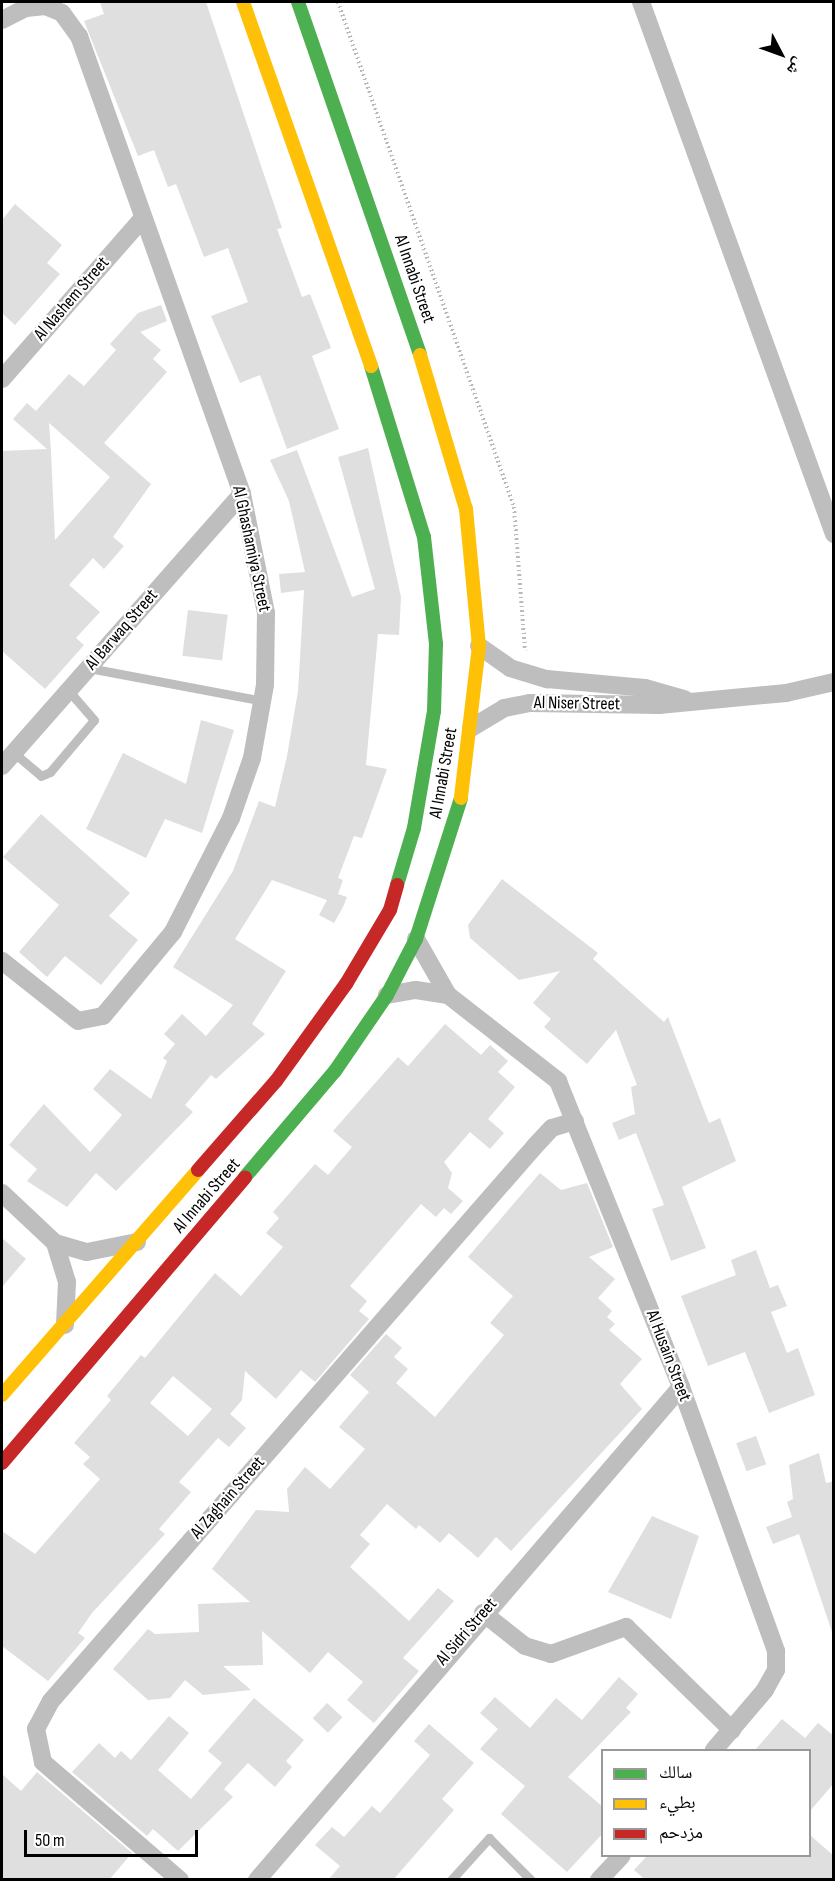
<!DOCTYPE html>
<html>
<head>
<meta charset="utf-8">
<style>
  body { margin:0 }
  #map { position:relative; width:835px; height:1881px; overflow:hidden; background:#fff; font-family:"Sofia Sans Condensed","Noto Naskh Arabic",sans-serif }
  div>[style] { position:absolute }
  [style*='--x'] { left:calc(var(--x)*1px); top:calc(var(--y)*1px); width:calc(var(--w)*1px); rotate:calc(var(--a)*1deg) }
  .building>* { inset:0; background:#dfdfdf; transform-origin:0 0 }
  .path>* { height:4px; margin-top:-2px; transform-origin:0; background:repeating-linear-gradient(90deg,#b9b9b9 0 1.5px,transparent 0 4.5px) }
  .lane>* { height:9px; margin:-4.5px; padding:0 4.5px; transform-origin:4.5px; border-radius:4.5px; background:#bebebe }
  .street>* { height:18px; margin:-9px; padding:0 9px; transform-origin:9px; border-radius:9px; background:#bebebe }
  .fast>* { height:14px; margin:-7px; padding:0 7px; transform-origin:7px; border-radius:7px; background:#4caf50 }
  .slow>* { height:14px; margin:-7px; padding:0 7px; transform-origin:7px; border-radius:7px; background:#ffc107 }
  .jam>* { height:14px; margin:-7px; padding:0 7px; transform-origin:7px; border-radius:7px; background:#c62828 }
  span { translate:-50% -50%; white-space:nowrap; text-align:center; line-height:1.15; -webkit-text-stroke:4.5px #fff; paint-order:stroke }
  .street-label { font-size:18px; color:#000 }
  .frame { position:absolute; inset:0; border:3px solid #000; pointer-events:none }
  .legend { position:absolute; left:601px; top:1749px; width:210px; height:108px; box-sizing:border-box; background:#fff; border:2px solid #999; margin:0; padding:8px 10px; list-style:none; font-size:18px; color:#000 }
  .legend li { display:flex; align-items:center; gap:12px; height:30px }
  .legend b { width:30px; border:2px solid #999 }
  .north { position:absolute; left:751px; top:24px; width:60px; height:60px; -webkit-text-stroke:4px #fff; paint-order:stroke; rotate:131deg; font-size:16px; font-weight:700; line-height:24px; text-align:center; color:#000 }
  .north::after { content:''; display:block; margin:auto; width:21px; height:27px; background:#000; clip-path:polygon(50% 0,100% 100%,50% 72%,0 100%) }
  .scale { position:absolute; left:24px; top:1830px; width:174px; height:27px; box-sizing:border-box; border:3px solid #000; border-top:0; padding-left:8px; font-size:18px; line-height:21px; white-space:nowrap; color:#000; -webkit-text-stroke:4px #fff; paint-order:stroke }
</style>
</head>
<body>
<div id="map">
  <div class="building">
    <div style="clip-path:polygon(100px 2px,206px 2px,282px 228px,277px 229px,302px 297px,310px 294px,331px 348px,312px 356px,339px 429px,287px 449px,260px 375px,240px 383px,211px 316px,248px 302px,228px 248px,204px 257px,176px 184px,168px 187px,154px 150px,138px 156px,84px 21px,104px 14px)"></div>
    <div style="clip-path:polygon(15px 204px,62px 245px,47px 263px,60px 274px,15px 325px,2px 313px,2px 220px)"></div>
    <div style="clip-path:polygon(evenodd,161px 305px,167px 321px,140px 332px,161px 350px,153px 359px,167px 372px,104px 443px,151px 484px,113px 537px,124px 546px,104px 569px,93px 558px,69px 585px,100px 612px,76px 638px,84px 645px,45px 689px,2px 651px,2px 451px,47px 449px,13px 419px,27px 403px,36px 411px,69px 374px,84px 386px,116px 350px,110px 344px,138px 313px,161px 305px,49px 423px,110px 477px,55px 540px,51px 452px,49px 423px)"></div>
    <div style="clip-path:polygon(368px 448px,401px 597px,399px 635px,378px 634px,366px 765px,387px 769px,362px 838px,354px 836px,338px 878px,343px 880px,338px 894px,347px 897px,343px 907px,334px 923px,319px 915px,327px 900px,272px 880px,235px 939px,286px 971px,252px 1024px,265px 1034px,216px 1079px,211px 1075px,185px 1105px,193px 1112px,116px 1191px,96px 1173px,67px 1207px,27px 1181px,37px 1169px,9px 1145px,44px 1104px,90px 1152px,122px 1115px,93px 1089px,110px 1069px,151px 1099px,167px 1061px,163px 1058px,175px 1044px,164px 1034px,182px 1014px,206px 1036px,233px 1005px,173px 967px,233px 871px,259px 801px,275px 807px,287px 756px,298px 691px,304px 590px,281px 593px,279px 574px,305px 572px,289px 501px,270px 460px,297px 450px,352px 597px,375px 589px,338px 457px)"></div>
    <div style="left:188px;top:610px;width:40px;height:46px;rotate:7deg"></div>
    <div style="clip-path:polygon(201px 720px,234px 730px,202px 833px,165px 819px,146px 858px,86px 829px,123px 753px,186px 784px)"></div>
    <div style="clip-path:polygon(41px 814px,130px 893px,109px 916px,138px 940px,101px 985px,65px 956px,47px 977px,19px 952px,59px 905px,3px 857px)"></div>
    <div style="clip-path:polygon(502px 879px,598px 953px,593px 959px,664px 1022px,668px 1017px,709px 1123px,720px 1118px,736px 1161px,682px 1187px,706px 1248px,671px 1261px,652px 1209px,664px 1205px,636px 1133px,619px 1140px,612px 1123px,635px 1114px,631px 1087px,637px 1085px,616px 1030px,587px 1064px,544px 1027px,551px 1019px,533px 1003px,560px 971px,519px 980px,470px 938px,468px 925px)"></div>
    <div style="clip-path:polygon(evenodd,445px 1024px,481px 1055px,490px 1045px,508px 1061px,498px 1072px,515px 1087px,488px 1119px,504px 1133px,490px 1149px,470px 1132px,444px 1162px,452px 1173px,448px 1188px,463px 1201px,451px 1214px,444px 1208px,436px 1217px,421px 1204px,350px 1286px,367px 1301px,359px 1311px,369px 1319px,315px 1382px,301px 1370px,276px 1399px,245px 1371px,242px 1400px,230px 1414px,246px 1428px,229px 1447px,218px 1438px,179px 1482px,191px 1492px,159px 1529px,165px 1534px,92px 1613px,78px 1633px,85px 1638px,48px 1681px,2px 1646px,2px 1531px,35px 1554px,100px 1479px,83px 1464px,90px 1457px,74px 1443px,111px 1400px,107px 1396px,141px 1355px,145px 1358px,215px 1273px,241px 1296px,283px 1247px,266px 1233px,279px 1218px,273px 1212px,315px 1164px,328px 1175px,352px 1147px,333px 1131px,398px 1057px,408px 1066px,445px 1024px,173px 1376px,212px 1409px,188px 1436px,150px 1403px,173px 1376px)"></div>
    <div style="clip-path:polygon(540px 1173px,561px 1190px,587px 1183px,613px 1247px,589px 1257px,615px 1279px,598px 1298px,612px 1311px,607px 1317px,615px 1324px,609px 1330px,642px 1359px,620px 1384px,642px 1409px,511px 1551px,496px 1537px,478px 1558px,449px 1533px,440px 1543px,419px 1525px,416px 1529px,387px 1504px,360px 1535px,370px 1544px,350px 1567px,409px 1621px,438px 1588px,454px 1601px,403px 1658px,419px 1671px,374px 1723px,347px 1700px,363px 1682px,328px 1652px,310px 1673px,262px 1631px,263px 1665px,223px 1666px,251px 1690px,203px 1695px,185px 1680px,170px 1698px,148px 1700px,113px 1669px,148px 1629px,155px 1634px,199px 1632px,198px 1604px,250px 1602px,212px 1569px,256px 1510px,289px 1512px,287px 1489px,305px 1467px,330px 1489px,365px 1449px,339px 1427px,369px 1392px,350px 1375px,386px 1334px,402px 1348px,394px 1357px,408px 1369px,396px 1383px,435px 1417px,504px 1335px,490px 1323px,513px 1296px,468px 1257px)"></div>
    <div style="clip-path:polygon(2px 1238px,26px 1259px,2px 1287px)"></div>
    <div style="clip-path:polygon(756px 1250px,770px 1288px,778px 1285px,787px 1306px,771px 1312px,787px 1353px,798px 1348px,815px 1395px,769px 1413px,745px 1352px,708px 1366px,681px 1296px,736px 1275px,731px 1260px)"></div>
    <div style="left:756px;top:1436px;width:30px;height:21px;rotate:70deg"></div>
    <div style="clip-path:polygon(819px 1453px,826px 1483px,834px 1481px,832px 1632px,799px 1534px,773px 1544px,766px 1527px,792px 1517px,787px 1502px,793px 1499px,789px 1465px)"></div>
    <div style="clip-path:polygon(652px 1516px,699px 1536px,671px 1619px,608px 1592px)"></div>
    <div style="clip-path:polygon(619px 1677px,638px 1694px,626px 1708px,631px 1712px,568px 1777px,603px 1807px,603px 1833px,567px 1872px,501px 1814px,525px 1786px,480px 1749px,498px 1729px,480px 1713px,495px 1697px,530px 1728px,556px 1698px,582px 1720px)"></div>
    <div style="clip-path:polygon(254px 1698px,304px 1740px,286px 1761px,292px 1767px,275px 1787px,248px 1763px,224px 1789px,233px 1797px,178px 1851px,153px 1829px,147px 1836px,72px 1772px,99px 1743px,115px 1758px,121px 1751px,131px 1760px,169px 1716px,189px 1733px,158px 1770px,191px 1799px,222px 1763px,208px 1751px)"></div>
    <div style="left:327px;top:1703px;width:21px;height:21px;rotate:43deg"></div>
    <div style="clip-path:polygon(782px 1719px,805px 1738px,818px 1723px,834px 1736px,834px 1783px,810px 1811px,810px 1750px,755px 1750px)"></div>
    <div style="clip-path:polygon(429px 1724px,474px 1763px,442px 1799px,454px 1810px,393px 1880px,328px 1880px,340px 1866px,315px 1845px,332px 1827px,344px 1837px,372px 1806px,380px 1813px,430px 1755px,414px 1741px)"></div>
    <div style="clip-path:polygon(37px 1772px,132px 1853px,109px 1880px,2px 1880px,2px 1774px,21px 1791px)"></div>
    <div style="clip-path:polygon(810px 1835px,834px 1856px,834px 1880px,645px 1880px,634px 1870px,647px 1856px,810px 1856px)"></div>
  </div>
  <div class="path">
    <div style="--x:338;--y:2;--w:535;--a:70.79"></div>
    <div style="--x:514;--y:507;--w:144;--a:85.6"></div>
  </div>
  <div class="lane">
    <div style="--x:89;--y:668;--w:177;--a:10.7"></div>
    <div style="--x:14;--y:753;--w:35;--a:40"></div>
    <div style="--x:41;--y:776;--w:10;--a:-24"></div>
    <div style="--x:50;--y:772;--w:68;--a:-49.8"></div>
    <div style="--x:94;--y:720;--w:38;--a:-131"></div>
    <div style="--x:451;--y:1880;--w:57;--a:-47.9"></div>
    <div style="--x:489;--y:1838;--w:59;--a:45"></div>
  </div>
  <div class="street">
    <div style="--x:641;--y:2;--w:566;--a:70.06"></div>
    <div style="--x:2;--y:20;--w:27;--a:-27"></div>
    <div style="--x:26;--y:8;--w:19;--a:-6"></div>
    <div style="--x:45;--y:6;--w:18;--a:22"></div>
    <div style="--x:62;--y:13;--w:29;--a:54"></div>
    <div style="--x:79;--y:36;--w:486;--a:70.4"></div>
    <div style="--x:242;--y:494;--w:121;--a:78.6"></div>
    <div style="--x:266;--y:613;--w:72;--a:90.8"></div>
    <div style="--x:265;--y:685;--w:74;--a:100.1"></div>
    <div style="--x:252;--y:758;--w:64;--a:109.3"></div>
    <div style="--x:231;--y:818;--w:128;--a:117"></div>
    <div style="--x:173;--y:932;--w:109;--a:129.8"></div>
    <div style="--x:103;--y:1016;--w:25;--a:169"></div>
    <div style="--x:78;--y:1021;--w:97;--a:-141.7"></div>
    <div style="--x:2;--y:379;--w:214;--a:-48.8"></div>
    <div style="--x:479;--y:646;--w:38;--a:35"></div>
    <div style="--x:510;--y:668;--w:39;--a:17"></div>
    <div style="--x:547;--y:679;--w:98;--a:5.2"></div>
    <div style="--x:645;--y:688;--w:41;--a:15.8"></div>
    <div style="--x:471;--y:728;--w:39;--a:-31"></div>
    <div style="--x:504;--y:708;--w:25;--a:-11"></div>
    <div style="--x:529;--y:703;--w:130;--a:0.9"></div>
    <div style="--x:659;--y:705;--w:128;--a:-5.4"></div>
    <div style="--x:786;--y:693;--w:49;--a:-12.9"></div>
    <div style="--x:2;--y:766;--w:363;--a:-48.6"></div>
    <div style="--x:416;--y:939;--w:64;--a:60.3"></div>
    <div style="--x:448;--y:995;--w:140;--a:38"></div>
    <div style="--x:558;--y:1081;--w:330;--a:68.1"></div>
    <div style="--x:681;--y:1387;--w:281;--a:70.2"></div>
    <div style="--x:776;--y:1651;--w:19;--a:90"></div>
    <div style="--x:776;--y:1670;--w:23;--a:119"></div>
    <div style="--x:765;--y:1690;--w:79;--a:130.4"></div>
    <div style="--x:387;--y:995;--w:29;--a:-10"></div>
    <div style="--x:416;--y:990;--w:32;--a:9"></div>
    <div style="--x:2;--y:1193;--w:73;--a:43.3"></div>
    <div style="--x:55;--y:1243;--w:33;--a:16"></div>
    <div style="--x:87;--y:1252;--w:51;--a:-11.3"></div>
    <div style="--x:55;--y:1243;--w:41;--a:72.9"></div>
    <div style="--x:67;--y:1282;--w:43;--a:92.7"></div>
    <div style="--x:483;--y:1613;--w:53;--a:38.2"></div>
    <div style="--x:525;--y:1646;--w:27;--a:17"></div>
    <div style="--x:551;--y:1654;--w:80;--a:-19.8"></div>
    <div style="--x:626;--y:1627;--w:148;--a:44.2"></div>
    <div style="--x:180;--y:1880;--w:181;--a:-139.3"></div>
    <div style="--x:43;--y:1762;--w:34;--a:-102"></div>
    <div style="--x:36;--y:1729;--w:32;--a:-62"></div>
    <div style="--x:51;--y:1701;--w:736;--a:-48.91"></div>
    <div style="--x:535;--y:1146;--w:25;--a:-47"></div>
    <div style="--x:552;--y:1128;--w:24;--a:-17"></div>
    <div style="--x:257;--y:1880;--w:650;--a:-49.3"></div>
    <div style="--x:599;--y:1880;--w:33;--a:-47"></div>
  </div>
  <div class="fast">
    <div style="--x:298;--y:2;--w:373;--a:70.9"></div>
    <div style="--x:371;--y:366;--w:179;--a:72.8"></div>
    <div style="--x:424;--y:537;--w:108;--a:83.6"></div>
    <div style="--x:436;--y:644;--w:67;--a:91.7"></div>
    <div style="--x:434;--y:711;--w:119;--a:99.7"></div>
    <div style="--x:414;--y:828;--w:59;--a:106.6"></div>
    <div style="--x:245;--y:1177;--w:139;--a:-49.7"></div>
    <div style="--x:335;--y:1071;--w:92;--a:-55.6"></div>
    <div style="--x:387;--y:995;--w:63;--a:-62.6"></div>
    <div style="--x:416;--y:939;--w:148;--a:-72.3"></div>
  </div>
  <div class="slow">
    <div style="--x:243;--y:2;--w:386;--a:70.6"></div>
    <div style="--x:420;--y:355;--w:161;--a:73.4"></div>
    <div style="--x:466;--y:509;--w:138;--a:84.6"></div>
    <div style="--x:479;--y:646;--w:153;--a:96.8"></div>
    <div style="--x:2;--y:1395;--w:298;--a:-48.9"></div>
  </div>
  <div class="jam">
    <div style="--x:198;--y:1170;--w:118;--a:-48.8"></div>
    <div style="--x:276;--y:1081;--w:120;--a:-54.2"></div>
    <div style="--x:346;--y:984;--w:86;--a:-59.3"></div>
    <div style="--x:390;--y:910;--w:26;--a:-74"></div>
    <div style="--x:2;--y:1463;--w:375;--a:-49.6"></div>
  </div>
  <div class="street-label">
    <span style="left:414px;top:279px;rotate:71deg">Al Innabi Street</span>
    <span style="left:72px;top:299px;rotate:-49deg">Al Nashem Street</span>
    <span style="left:251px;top:549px;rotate:78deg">Al Ghashamiya Street</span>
    <span style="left:122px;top:630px;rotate:-49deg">Al Barwaq Street</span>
    <span style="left:577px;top:704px;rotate:1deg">Al Niser Street</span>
    <span style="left:444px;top:773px;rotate:-80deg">Al Innabi Street</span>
    <span style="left:207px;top:1196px;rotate:-49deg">Al Innabi Street</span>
    <span style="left:668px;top:1356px;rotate:69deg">Al Husain Street</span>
    <span style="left:228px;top:1498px;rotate:-49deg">Al Zaghain Street</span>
    <span style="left:467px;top:1632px;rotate:-49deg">Al Sidri Street</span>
  </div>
  <div class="frame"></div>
  <ul class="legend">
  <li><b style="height:8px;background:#4caf50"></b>سالك</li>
  <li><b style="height:8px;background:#ffc107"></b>بطيء</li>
  <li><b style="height:8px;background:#c62828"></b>مزدحم</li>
  </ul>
  <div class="north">ش</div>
  <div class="scale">50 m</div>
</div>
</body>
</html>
